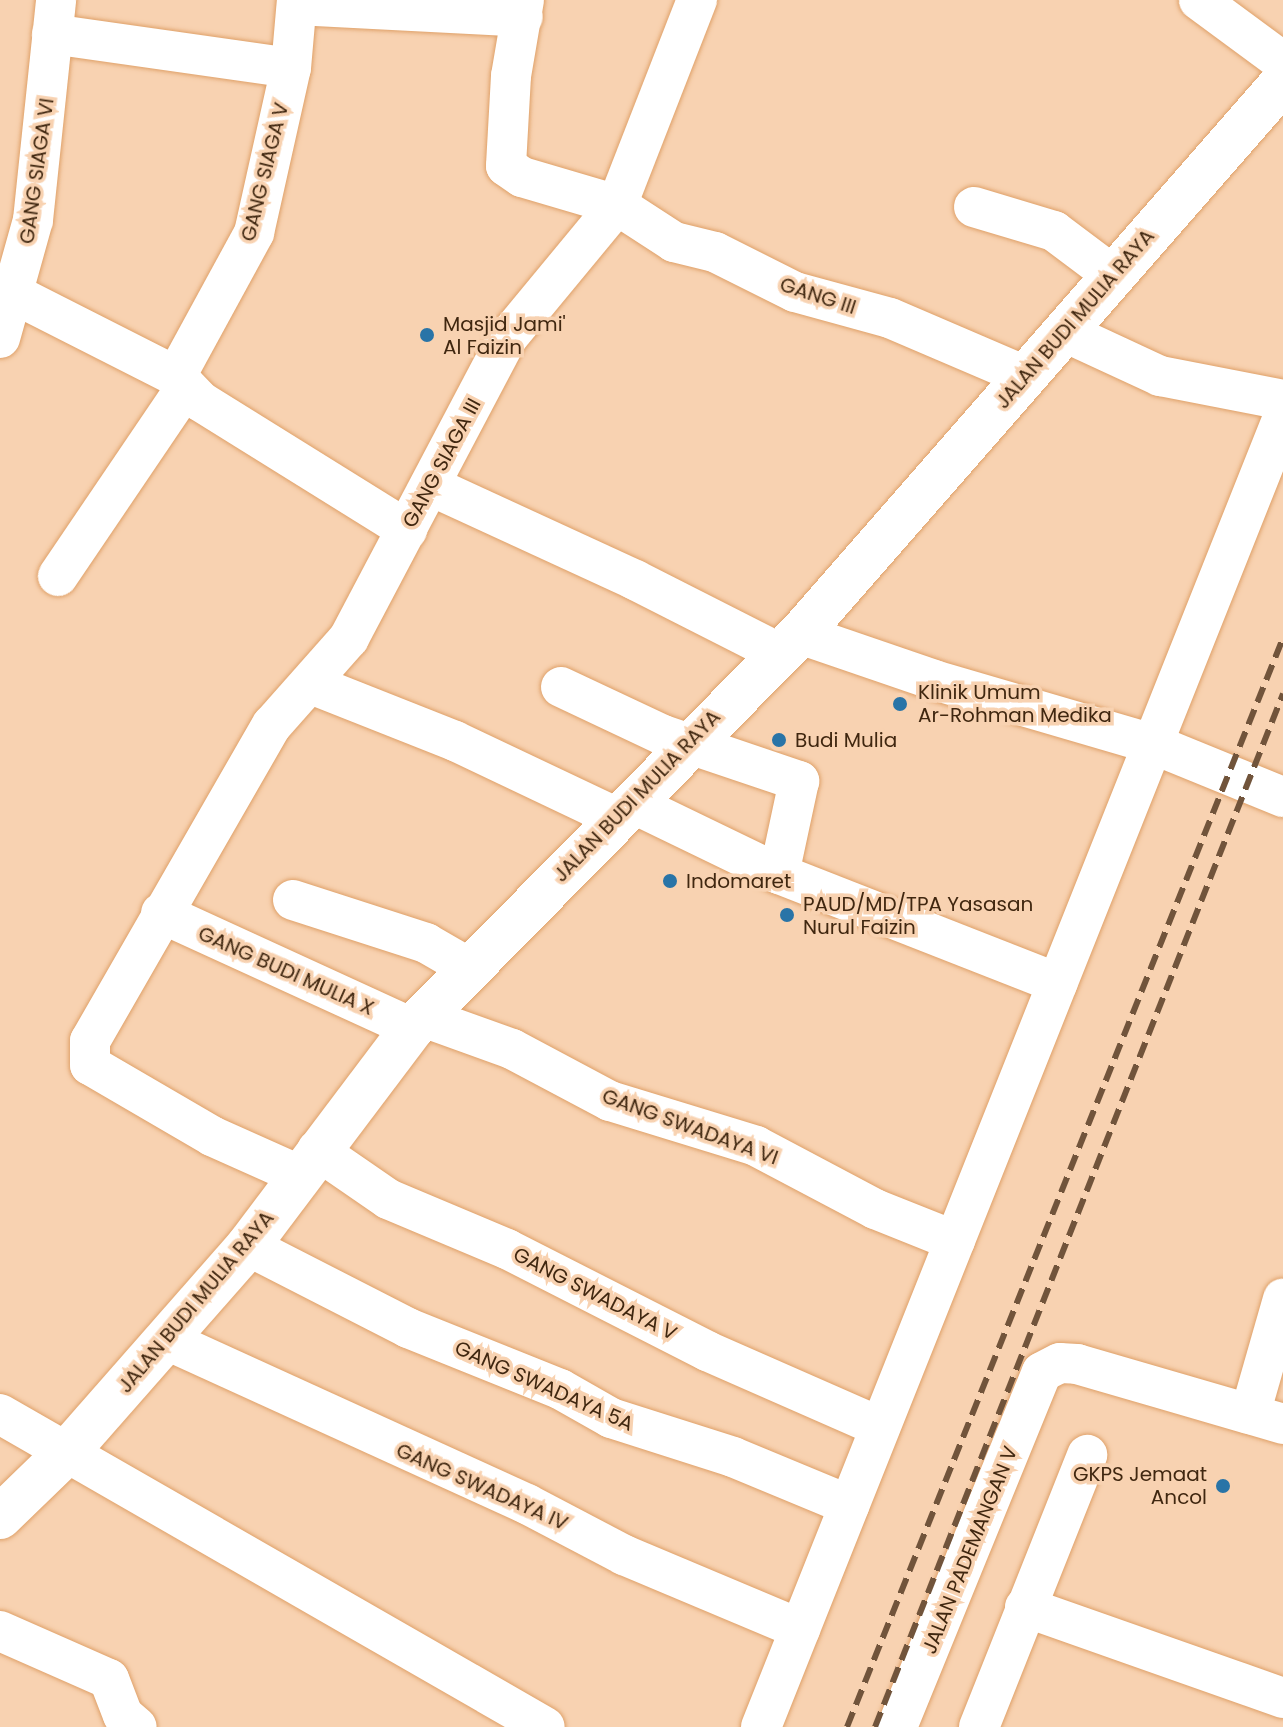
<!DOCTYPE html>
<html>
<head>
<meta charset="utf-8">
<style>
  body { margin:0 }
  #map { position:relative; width:1283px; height:1727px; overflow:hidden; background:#f8d2b1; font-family:Poppins,sans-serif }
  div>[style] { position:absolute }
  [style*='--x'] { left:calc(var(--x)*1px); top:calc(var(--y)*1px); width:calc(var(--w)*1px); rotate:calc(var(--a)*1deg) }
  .roads { filter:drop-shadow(0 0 2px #dfa169) drop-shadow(0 0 2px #dfa169) }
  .street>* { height:40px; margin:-20px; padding:0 20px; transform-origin:20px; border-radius:20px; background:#fff }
  .secondary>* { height:44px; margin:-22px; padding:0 22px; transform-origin:22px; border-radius:22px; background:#fff }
  .rail>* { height:6px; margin-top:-3px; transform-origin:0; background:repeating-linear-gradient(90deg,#71543b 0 16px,transparent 0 24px) }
  .dots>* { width:22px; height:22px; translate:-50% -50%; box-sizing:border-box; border:4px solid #f8d2b1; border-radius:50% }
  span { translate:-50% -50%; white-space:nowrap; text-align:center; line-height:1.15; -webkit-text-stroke:7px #f8d2b1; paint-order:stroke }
  .street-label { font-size:20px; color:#402710 }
  .poi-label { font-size:20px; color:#402710 }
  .left { translate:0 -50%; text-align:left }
  .right { translate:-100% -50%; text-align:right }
</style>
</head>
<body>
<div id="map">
  <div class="roads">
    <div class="street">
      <div style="--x:524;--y:0;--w:77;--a:99.7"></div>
      <div style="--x:511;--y:76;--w:90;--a:93.2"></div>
      <div style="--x:506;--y:166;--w:19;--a:35"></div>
      <div style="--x:522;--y:177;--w:99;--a:16.4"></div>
      <div style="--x:617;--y:205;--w:68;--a:33"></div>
      <div style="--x:674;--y:242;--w:42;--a:13.7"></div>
      <div style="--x:715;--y:252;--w:89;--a:26.6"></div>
      <div style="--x:795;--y:292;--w:98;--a:15.3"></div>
      <div style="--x:890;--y:318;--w:147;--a:23.2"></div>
      <div style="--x:1199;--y:0;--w:104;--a:36.4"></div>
      <div style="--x:297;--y:5;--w:226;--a:3"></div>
      <div style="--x:52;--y:34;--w:241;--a:8.1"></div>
      <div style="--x:974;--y:207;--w:84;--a:16.7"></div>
      <div style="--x:1054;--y:231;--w:75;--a:36.9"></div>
      <div style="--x:16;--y:295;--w:179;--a:26.9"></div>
      <div style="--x:176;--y:376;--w:35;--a:46"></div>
      <div style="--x:200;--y:401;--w:244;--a:31.9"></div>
      <div style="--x:1065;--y:332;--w:105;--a:24.9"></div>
      <div style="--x:1160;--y:376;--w:125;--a:11"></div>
      <div style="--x:0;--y:338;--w:123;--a:-74.4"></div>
      <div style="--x:33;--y:220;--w:221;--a:-84"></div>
      <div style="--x:176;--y:376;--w:163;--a:-61.4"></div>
      <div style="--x:254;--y:233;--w:169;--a:-77.4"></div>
      <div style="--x:291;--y:68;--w:68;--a:-85"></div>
      <div style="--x:431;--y:486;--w:225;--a:24.7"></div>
      <div style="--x:635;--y:580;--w:161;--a:26.9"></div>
      <div style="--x:58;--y:576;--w:228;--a:-55.9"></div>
      <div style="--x:800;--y:634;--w:142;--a:18.9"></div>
      <div style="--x:934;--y:680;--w:228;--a:16.3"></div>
      <div style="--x:1153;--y:744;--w:140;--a:22.2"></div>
      <div style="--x:311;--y:684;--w:155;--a:21.6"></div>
      <div style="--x:455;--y:741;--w:177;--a:25.4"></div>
      <div style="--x:561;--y:687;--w:113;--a:25.2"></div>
      <div style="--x:663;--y:735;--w:144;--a:18.7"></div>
      <div style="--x:799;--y:781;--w:95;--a:102.1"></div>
      <div style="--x:632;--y:803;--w:163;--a:25.8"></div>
      <div style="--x:779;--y:874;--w:299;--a:21.4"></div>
      <div style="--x:293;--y:900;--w:140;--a:17.9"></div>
      <div style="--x:426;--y:943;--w:52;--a:30"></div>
      <div style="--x:161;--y:913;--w:276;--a:24.6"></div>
      <div style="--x:423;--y:1017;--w:95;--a:19.8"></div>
      <div style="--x:512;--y:1049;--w:111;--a:28"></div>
      <div style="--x:610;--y:1101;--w:153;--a:17.1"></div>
      <div style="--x:756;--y:1146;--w:135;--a:27.9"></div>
      <div style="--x:875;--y:1209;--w:86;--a:21.8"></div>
      <div style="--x:317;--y:1150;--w:86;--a:34.6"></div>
      <div style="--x:388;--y:1199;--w:129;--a:22.8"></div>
      <div style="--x:507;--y:1249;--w:225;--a:27"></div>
      <div style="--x:707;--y:1351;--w:189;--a:23.7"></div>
      <div style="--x:299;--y:1175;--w:95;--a:-155.9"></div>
      <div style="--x:212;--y:1136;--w:141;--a:-149.8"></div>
      <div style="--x:90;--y:1065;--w:24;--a:-90"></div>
      <div style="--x:90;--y:1041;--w:365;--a:-60.1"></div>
      <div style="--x:272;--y:725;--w:116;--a:-48.5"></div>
      <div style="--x:349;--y:638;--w:339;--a:-62.2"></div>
      <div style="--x:507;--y:338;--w:173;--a:-50.4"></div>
      <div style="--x:617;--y:205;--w:220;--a:-68.7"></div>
      <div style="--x:248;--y:1246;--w:180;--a:27.1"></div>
      <div style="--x:408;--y:1328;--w:164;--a:21.9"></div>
      <div style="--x:560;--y:1389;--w:59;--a:29.6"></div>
      <div style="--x:611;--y:1418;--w:128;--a:17.7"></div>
      <div style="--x:733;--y:1457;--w:126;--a:22.5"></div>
      <div style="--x:167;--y:1340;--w:396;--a:24.5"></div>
      <div style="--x:527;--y:1504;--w:110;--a:27.7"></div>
      <div style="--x:624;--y:1555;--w:191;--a:22.8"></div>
      <div style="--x:0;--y:1414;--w:628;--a:29.87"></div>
      <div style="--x:1250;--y:1414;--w:120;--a:-74"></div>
      <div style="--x:1025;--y:1607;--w:274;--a:19.4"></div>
      <div style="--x:0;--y:1631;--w:119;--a:23.8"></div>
      <div style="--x:109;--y:1679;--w:39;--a:69"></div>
      <div style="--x:123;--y:1715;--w:18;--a:41"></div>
      <div style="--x:761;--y:1727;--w:1410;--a:-68.27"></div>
      <div style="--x:897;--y:1727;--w:383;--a:-67.8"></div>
      <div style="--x:1042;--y:1372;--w:20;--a:-27"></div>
      <div style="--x:1060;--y:1363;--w:17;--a:3"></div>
      <div style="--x:1077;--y:1364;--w:215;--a:16.2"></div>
      <div style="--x:979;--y:1727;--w:293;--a:-68.3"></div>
    </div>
    <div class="secondary">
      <div style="--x:0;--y:1517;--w:95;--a:-44.1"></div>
      <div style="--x:68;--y:1451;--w:273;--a:-48.7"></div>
      <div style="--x:248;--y:1246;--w:273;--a:-53"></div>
      <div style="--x:412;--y:1028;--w:553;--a:-45.44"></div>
      <div style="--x:800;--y:634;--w:733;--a:-48.81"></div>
    </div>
  </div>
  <div class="rail">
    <div style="--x:847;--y:1727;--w:1173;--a:-68.18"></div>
    <div style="--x:875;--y:1727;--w:1111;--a:-68.45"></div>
  </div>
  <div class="dots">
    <div style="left:427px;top:335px;background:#2974a7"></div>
    <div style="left:900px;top:704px;background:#2974a7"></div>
    <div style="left:779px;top:740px;background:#2974a7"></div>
    <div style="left:670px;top:881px;background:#2974a7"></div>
    <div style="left:787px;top:915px;background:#2974a7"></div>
    <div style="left:1223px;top:1486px;background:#2974a7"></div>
  </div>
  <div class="street-label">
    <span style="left:37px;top:171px;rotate:-82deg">GANG SIAGA VI</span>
    <span style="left:265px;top:172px;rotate:-76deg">GANG SIAGA V</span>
    <span style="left:818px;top:296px;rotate:18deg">GANG III</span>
    <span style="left:1075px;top:319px;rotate:-49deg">JALAN BUDI MULIA RAYA</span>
    <span style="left:442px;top:463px;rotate:-62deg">GANG SIAGA III</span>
    <span style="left:637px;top:796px;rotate:-46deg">JALAN BUDI MULIA RAYA</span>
    <span style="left:286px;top:971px;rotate:24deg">GANG BUDI MULIA X</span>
    <span style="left:690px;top:1127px;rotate:20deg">GANG SWADAYA VI</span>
    <span style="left:595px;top:1294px;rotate:27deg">GANG SWADAYA V</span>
    <span style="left:196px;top:1302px;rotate:-50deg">JALAN BUDI MULIA RAYA</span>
    <span style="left:544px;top:1386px;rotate:24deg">GANG SWADAYA 5A</span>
    <span style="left:482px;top:1487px;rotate:24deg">GANG SWADAYA IV</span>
    <span style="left:970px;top:1550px;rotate:-68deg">JALAN PADEMANGAN V</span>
  </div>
  <div class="poi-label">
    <span class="left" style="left:443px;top:336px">Masjid Jami'<br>Al Faizin</span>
    <span class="left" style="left:918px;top:704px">Klinik Umum<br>Ar-Rohman Medika</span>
    <span class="left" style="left:795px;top:740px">Budi Mulia</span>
    <span class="left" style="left:686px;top:881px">Indomaret</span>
    <span class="left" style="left:803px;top:916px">PAUD/MD/TPA Yasasan<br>Nurul Faizin</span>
    <span class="right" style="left:1207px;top:1486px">GKPS Jemaat<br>Ancol</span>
  </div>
</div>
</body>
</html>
